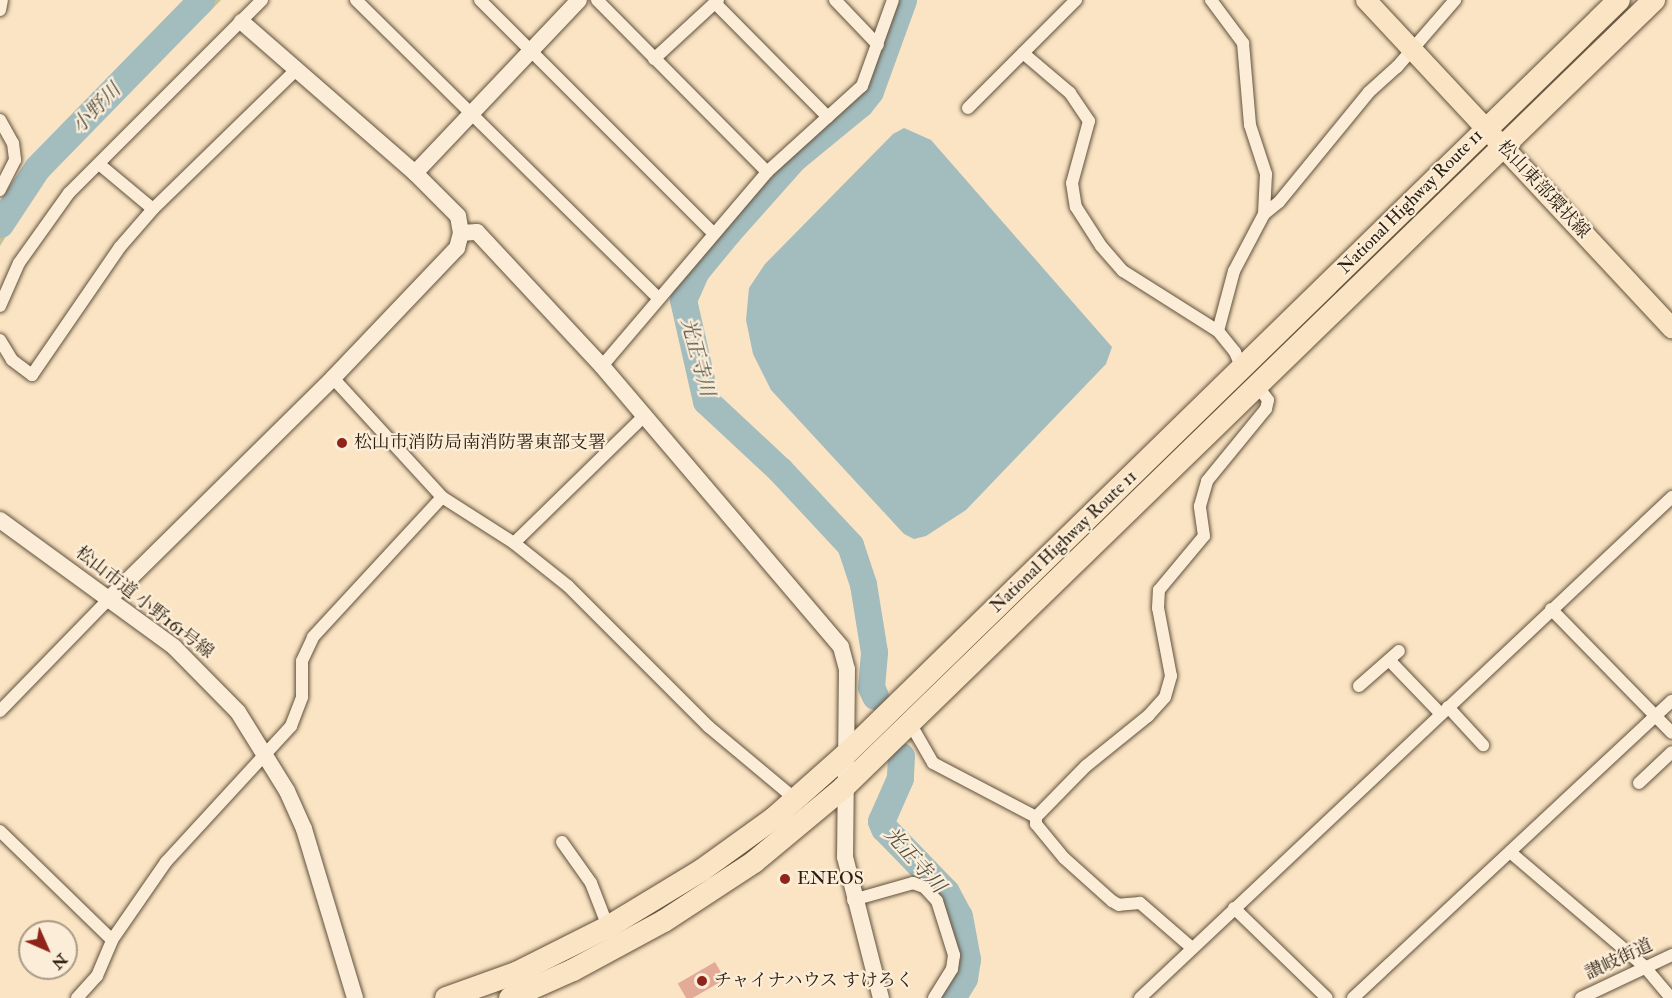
<!DOCTYPE html>
<html>
<head>
<meta charset="utf-8">
<style>
  body { margin:0 }
  #map { position:relative; width:1672px; height:998px; overflow:hidden; background:#fbe4c3; font-family:"IM FELL Double Pica","Noto Serif JP",serif }
  div>[style] { position:absolute }
  [style*='--x'] { left:calc(var(--x)*1px); top:calc(var(--y)*1px); width:calc(var(--w)*1px); rotate:calc(var(--a)*1deg) }
  .green>* { inset:0; background:#c3c290 }
  .water>* { inset:0; background:#a3bcbe }
  .river>* { height:27px; margin:-13.5px; padding:0 13.5px; transform-origin:13.5px; border-radius:13.5px; background:#a3bcbe }
  .building>* { inset:0; background:#e3aa97; transform-origin:0 0 }
  .roads { filter:drop-shadow(0 0 2px #60513d) drop-shadow(0 0 2px #60513d) }
  .street>* { height:12px; margin:-6px; padding:0 6px; transform-origin:6px; border-radius:6px; background:#fcedd8 }
  .secondary>* { height:16px; margin:-8px; padding:0 8px; transform-origin:8px; border-radius:8px; background:#fcedd8 }
  .primary>* { height:20px; margin:-10px; padding:0 10px; transform-origin:10px; border-radius:10px; background:#fbe4c3 }
  .highway>* { height:22px; margin:-11px; padding:0 11px; transform-origin:11px; border-radius:11px; background:#fbe4c3 }
  .dots>* { width:16px; height:16px; translate:-50% -50%; box-sizing:border-box; border:3px solid #fcedd8; border-radius:50% }
  span { translate:-50% -50%; white-space:nowrap; text-align:center; line-height:1.15; -webkit-text-stroke:4.5px #fcedd8; paint-order:stroke }
  .street-label { font-size:18px; color:#2c2010 }
  .poi-label { font-size:18px; color:#2c2010 }
  .left { translate:0 -50%; text-align:left }
  .water-label { font-size:20px; color:#504f44; font-style:italic }
  .north { position:absolute; left:18px; top:920px; width:60px; height:60px; box-sizing:border-box; background:#fcedd8; border:2px solid #a99b88; border-radius:50%; rotate:135deg; font-size:16px; font-weight:700; line-height:24px; text-align:center; color:#2c2010 }
  .north::after { content:''; display:block; margin:auto; width:21px; height:27px; background:#8f2418; clip-path:polygon(50% 0,100% 100%,50% 72%,0 100%) }
</style>
</head>
<body>
<div id="map">
  <div class="green">
    <div style="clip-path:polygon(194px 0,221px 0,36px 187px,0 246px,0 201px,20px 172px)"></div>
  </div>
  <div class="water">
    <div style="clip-path:polygon(904px 128px,931px 140px,1112px 347px,1106px 364px,966px 510px,926px 536px,914px 539px,904px 534px,771px 390px,753px 354px,746px 320px,749px 288px,765px 264px,893px 134px)"></div>
  </div>
  <div class="river">
    <div style="--x:0;--y:224;--w:67;--a:-56.5"></div>
    <div style="--x:37;--y:168;--w:235;--a:-45.7"></div>
    <div style="--x:875;--y:696;--w:10;--a:-114"></div>
    <div style="--x:871;--y:687;--w:35;--a:-85"></div>
    <div style="--x:874;--y:652;--w:69;--a:-99.2"></div>
    <div style="--x:863;--y:584;--w:41;--a:-108.4"></div>
    <div style="--x:850;--y:545;--w:103;--a:-133"></div>
    <div style="--x:780;--y:470;--w:101;--a:-137"></div>
    <div style="--x:706;--y:401;--w:104;--a:-102.8"></div>
    <div style="--x:683;--y:300;--w:32;--a:-66"></div>
    <div style="--x:696;--y:271;--w:50;--a:-50.6"></div>
    <div style="--x:728;--y:232;--w:99;--a:-48.3"></div>
    <div style="--x:794;--y:158;--w:85;--a:-39.3"></div>
    <div style="--x:860;--y:104;--w:16;--a:-52"></div>
    <div style="--x:870;--y:91;--w:97;--a:-70.1"></div>
    <div style="--x:901;--y:756;--w:22;--a:93"></div>
    <div style="--x:900;--y:778;--w:47;--a:113.8"></div>
    <div style="--x:881;--y:821;--w:8;--a:67"></div>
    <div style="--x:884;--y:828;--w:89;--a:45.9"></div>
    <div style="--x:946;--y:892;--w:27;--a:62"></div>
    <div style="--x:959;--y:916;--w:44;--a:79.5"></div>
    <div style="--x:967;--y:959;--w:19;--a:99"></div>
    <div style="--x:964;--y:978;--w:23;--a:121"></div>
  </div>
  <div class="building">
    <div style="left:715px;top:962px;width:20px;height:43px;rotate:60deg"></div>
  </div>
  <div class="roads">
    <div class="street">
      <div style="--x:356;--y:0;--w:423;--a:44.6"></div>
      <div style="--x:480;--y:0;--w:330;--a:45"></div>
      <div style="--x:597;--y:0;--w:242;--a:45.3"></div>
      <div style="--x:835;--y:0;--w:62;--a:46.3"></div>
      <div style="--x:1211;--y:0;--w:54;--a:53.3"></div>
      <div style="--x:1243;--y:43;--w:82;--a:85.1"></div>
      <div style="--x:1250;--y:125;--w:52;--a:71.9"></div>
      <div style="--x:1266;--y:174;--w:40;--a:92.9"></div>
      <div style="--x:716;--y:4;--w:159;--a:45.3"></div>
      <div style="--x:0;--y:10;--w:10;--a:-79"></div>
      <div style="--x:1023;--y:53;--w:62;--a:40.4"></div>
      <div style="--x:1070;--y:93;--w:34;--a:56"></div>
      <div style="--x:1089;--y:121;--w:64;--a:105.3"></div>
      <div style="--x:1072;--y:183;--w:24;--a:81"></div>
      <div style="--x:1076;--y:207;--w:46;--a:57.3"></div>
      <div style="--x:1101;--y:246;--w:33;--a:49"></div>
      <div style="--x:1123;--y:271;--w:112;--a:32.3"></div>
      <div style="--x:1218;--y:331;--w:27;--a:51"></div>
      <div style="--x:1235;--y:352;--w:21;--a:67"></div>
      <div style="--x:654;--y:59;--w:87;--a:-42.7"></div>
      <div style="--x:968;--y:108;--w:153;--a:-45"></div>
      <div style="--x:0;--y:120;--w:26;--a:61"></div>
      <div style="--x:13;--y:143;--w:17;--a:83"></div>
      <div style="--x:15;--y:160;--w:34;--a:117"></div>
      <div style="--x:99;--y:164;--w:70;--a:39.8"></div>
      <div style="--x:0;--y:306;--w:47;--a:-66.2"></div>
      <div style="--x:19;--y:263;--w:86;--a:-54.5"></div>
      <div style="--x:69;--y:193;--w:273;--a:-45"></div>
      <div style="--x:1218;--y:331;--w:62;--a:-75.1"></div>
      <div style="--x:1234;--y:271;--w:64;--a:-62.2"></div>
      <div style="--x:1264;--y:214;--w:19;--a:-39"></div>
      <div style="--x:1279;--y:202;--w:142;--a:-50.7"></div>
      <div style="--x:1369;--y:92;--w:38;--a:-42"></div>
      <div style="--x:1397;--y:67;--w:89;--a:-49.1"></div>
      <div style="--x:0;--y:340;--w:23;--a:59"></div>
      <div style="--x:12;--y:360;--w:25;--a:37"></div>
      <div style="--x:32;--y:375;--w:155;--a:-55.5"></div>
      <div style="--x:120;--y:247;--w:50;--a:-49"></div>
      <div style="--x:153;--y:209;--w:201;--a:-44.2"></div>
      <div style="--x:602;--y:366;--w:255;--a:-49.6"></div>
      <div style="--x:767;--y:172;--w:128;--a:-42.2"></div>
      <div style="--x:862;--y:86;--w:91;--a:-70.2"></div>
      <div style="--x:333;--y:378;--w:161;--a:47.5"></div>
      <div style="--x:442;--y:497;--w:85;--a:32.6"></div>
      <div style="--x:514;--y:543;--w:69;--a:38.5"></div>
      <div style="--x:568;--y:586;--w:199;--a:45"></div>
      <div style="--x:709;--y:727;--w:112;--a:39.9"></div>
      <div style="--x:514;--y:543;--w:182;--a:-44.3"></div>
      <div style="--x:1551;--y:609;--w:173;--a:45.7"></div>
      <div style="--x:1389;--y:660;--w:74;--a:46.1"></div>
      <div style="--x:1359;--y:686;--w:53;--a:-41.2"></div>
      <div style="--x:1448;--y:707;--w:52;--a:47.4"></div>
      <div style="--x:0;--y:711;--w:158;--a:-45.8"></div>
      <div style="--x:910;--y:723;--w:46;--a:60.1"></div>
      <div style="--x:933;--y:763;--w:116;--a:27.7"></div>
      <div style="--x:1639;--y:783;--w:45;--a:-43.2"></div>
      <div style="--x:0;--y:831;--w:156;--a:44.2"></div>
      <div style="--x:562;--y:842;--w:50;--a:54.7"></div>
      <div style="--x:591;--y:883;--w:53;--a:68.8"></div>
      <div style="--x:1510;--y:852;--w:176;--a:40.4"></div>
      <div style="--x:1644;--y:966;--w:42;--a:49.8"></div>
      <div style="--x:853;--y:900;--w:62;--a:-15.8"></div>
      <div style="--x:913;--y:883;--w:12;--a:20"></div>
      <div style="--x:924;--y:887;--w:19;--a:47"></div>
      <div style="--x:937;--y:901;--w:57;--a:72.5"></div>
      <div style="--x:954;--y:955;--w:14;--a:98"></div>
      <div style="--x:952;--y:969;--w:34;--a:122"></div>
      <div style="--x:1234;--y:908;--w:129;--a:44.1"></div>
      <div style="--x:1192;--y:948;--w:69;--a:-139.1"></div>
      <div style="--x:1140;--y:903;--w:21;--a:175"></div>
      <div style="--x:1119;--y:905;--w:8;--a:-150"></div>
      <div style="--x:1112;--y:901;--w:64;--a:-138.1"></div>
      <div style="--x:1064;--y:858;--w:44;--a:-129.5"></div>
      <div style="--x:1036;--y:824;--w:7;--a:-90"></div>
      <div style="--x:1036;--y:817;--w:71;--a:-45.6"></div>
      <div style="--x:1086;--y:766;--w:80;--a:-38.9"></div>
      <div style="--x:1148;--y:716;--w:25;--a:-48"></div>
      <div style="--x:1165;--y:697;--w:22;--a:-74"></div>
      <div style="--x:1171;--y:676;--w:69;--a:-100.8"></div>
      <div style="--x:1158;--y:608;--w:18;--a:-87"></div>
      <div style="--x:1159;--y:590;--w:70;--a:-50.2"></div>
      <div style="--x:1204;--y:536;--w:30;--a:-98"></div>
      <div style="--x:1200;--y:506;--w:26;--a:-74"></div>
      <div style="--x:1207;--y:481;--w:93;--a:-50.7"></div>
      <div style="--x:1266;--y:409;--w:9;--a:-77"></div>
      <div style="--x:1268;--y:400;--w:21;--a:-127"></div>
      <div style="--x:77;--y:998;--w:30;--a:-48"></div>
      <div style="--x:97;--y:976;--w:39;--a:-67"></div>
      <div style="--x:112;--y:940;--w:95;--a:-55.3"></div>
      <div style="--x:166;--y:862;--w:185;--a:-47.4"></div>
      <div style="--x:291;--y:726;--w:31;--a:-69"></div>
      <div style="--x:302;--y:697;--w:36;--a:-90"></div>
      <div style="--x:302;--y:661;--w:26;--a:-65"></div>
      <div style="--x:313;--y:637;--w:190;--a:-47.3"></div>
      <div style="--x:1140;--y:998;--w:731;--a:-43.28"></div>
      <div style="--x:1353;--y:998;--w:436;--a:-43"></div>
      <div style="--x:1581;--y:998;--w:101;--a:-25.3"></div>
    </div>
    <div class="secondary">
      <div style="--x:415;--y:173;--w:238;--a:-46.5"></div>
      <div style="--x:461;--y:233;--w:16;--a:-4"></div>
      <div style="--x:477;--y:232;--w:183;--a:47"></div>
      <div style="--x:602;--y:366;--w:369;--a:49.6"></div>
      <div style="--x:841;--y:647;--w:23;--a:75"></div>
      <div style="--x:847;--y:669;--w:188;--a:90.6"></div>
      <div style="--x:845;--y:857;--w:146;--a:75.7"></div>
      <div style="--x:0;--y:520;--w:215;--a:36.1"></div>
      <div style="--x:174;--y:647;--w:91;--a:45.4"></div>
      <div style="--x:238;--y:712;--w:93;--a:58.2"></div>
      <div style="--x:287;--y:791;--w:42;--a:65.9"></div>
      <div style="--x:304;--y:829;--w:177;--a:73.2"></div>
      <div style="--x:110;--y:598;--w:313;--a:-44.6"></div>
      <div style="--x:333;--y:378;--w:180;--a:-46.4"></div>
      <div style="--x:457;--y:248;--w:16;--a:-75"></div>
      <div style="--x:461;--y:233;--w:17;--a:-100"></div>
      <div style="--x:458;--y:216;--w:61;--a:-135"></div>
      <div style="--x:415;--y:173;--w:230;--a:-138.9"></div>
    </div>
    <div class="primary">
      <div style="--x:1366;--y:0;--w:449;--a:47"></div>
    </div>
    <div class="highway">
      <div style="--x:446;--y:998;--w:74;--a:-19.7"></div>
      <div style="--x:516;--y:973;--w:103;--a:-26.6"></div>
      <div style="--x:608;--y:927;--w:110;--a:-31.2"></div>
      <div style="--x:702;--y:870;--w:89;--a:-35.8"></div>
      <div style="--x:774;--y:818;--w:95;--a:-41.6"></div>
      <div style="--x:845;--y:755;--w:1081;--a:-44.29"></div>
      <div style="--x:510;--y:998;--w:69;--a:-24"></div>
      <div style="--x:573;--y:970;--w:103;--a:-28.3"></div>
      <div style="--x:664;--y:921;--w:108;--a:-33.2"></div>
      <div style="--x:754;--y:862;--w:116;--a:-39.7"></div>
      <div style="--x:843;--y:788;--w:1131;--a:-44.18"></div>
    </div>
  </div>
  <div class="dots">
    <div style="left:342px;top:443px;background:#8f2418"></div>
    <div style="left:785px;top:879px;background:#8f2418"></div>
    <div style="left:702px;top:981px;background:#8f2418"></div>
  </div>
  <div class="street-label">
    <span style="left:1543px;top:190px;rotate:47deg">松山東部環状線</span>
    <span style="left:1411px;top:202px;rotate:-45deg">National Highway Route 11</span>
    <span style="left:1064px;top:542px;rotate:-44deg">National Highway Route 11</span>
    <span style="left:144px;top:603px;rotate:38deg">松山市道 小野161号線</span>
    <span style="left:1619px;top:960px;rotate:-25deg">讃岐街道</span>
  </div>
  <div class="poi-label">
    <span class="left" style="left:354px;top:443px">松山市消防局南消防署東部支署</span>
    <span class="left" style="left:797px;top:879px">ENEOS</span>
    <span class="left" style="left:714px;top:981px">チャイナハウス すけろく</span>
  </div>
  <div class="water-label">
    <span style="left:96px;top:108px;rotate:-46deg">小野川</span>
    <span style="left:698px;top:357px;rotate:75deg">光正寺川</span>
    <span style="left:915px;top:860px;rotate:48deg">光正寺川</span>
  </div>
  <div class="north">N</div>
</div>
</body>
</html>
